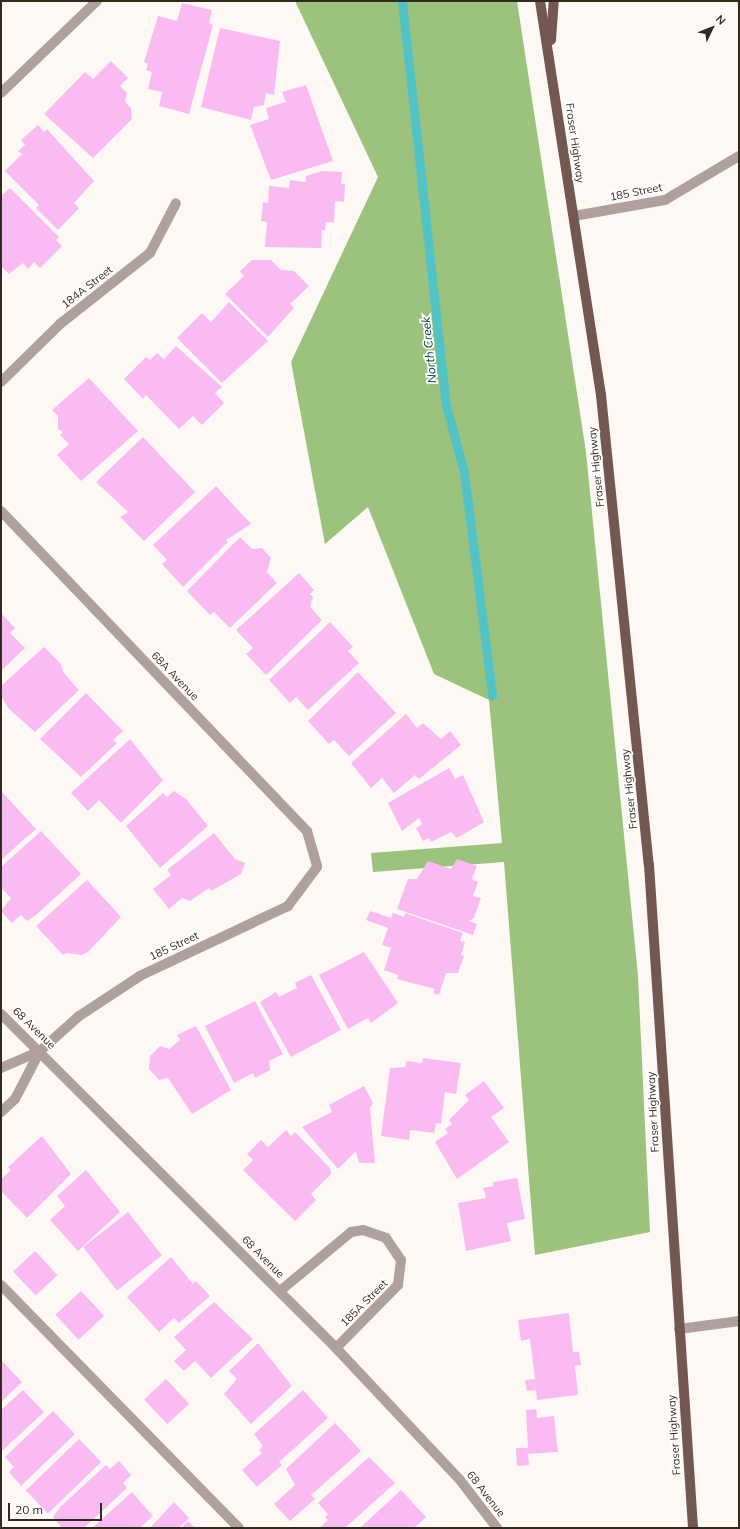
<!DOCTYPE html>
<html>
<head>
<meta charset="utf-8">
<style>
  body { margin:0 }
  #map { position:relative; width:740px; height:1529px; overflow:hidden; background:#fdf8f3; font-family:Mulish,sans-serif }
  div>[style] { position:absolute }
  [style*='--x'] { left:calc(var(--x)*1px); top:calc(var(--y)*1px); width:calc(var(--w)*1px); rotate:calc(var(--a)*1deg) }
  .forest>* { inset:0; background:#9cc37e }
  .stream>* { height:9px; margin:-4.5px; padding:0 4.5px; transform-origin:4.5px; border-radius:4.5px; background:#51c3c5 }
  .building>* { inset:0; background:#fabbf3; transform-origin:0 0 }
  .service>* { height:10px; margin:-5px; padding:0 5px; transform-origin:5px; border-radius:5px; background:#b0a09c }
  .minor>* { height:10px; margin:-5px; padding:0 5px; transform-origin:5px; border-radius:5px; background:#b0a09c }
  .tertiary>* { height:10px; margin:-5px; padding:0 5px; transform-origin:5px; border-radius:5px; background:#b0a09c }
  .primary>* { height:10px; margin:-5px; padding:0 5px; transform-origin:5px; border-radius:5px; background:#735751 }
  span { translate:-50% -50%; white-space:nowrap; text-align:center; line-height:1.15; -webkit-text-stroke:3.5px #fff; paint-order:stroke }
  .street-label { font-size:11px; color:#332a1f }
  .water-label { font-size:12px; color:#003839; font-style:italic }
  .frame { position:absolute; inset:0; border:2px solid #332a1f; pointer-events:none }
  .north { position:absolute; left:692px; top:8px; width:40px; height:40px; -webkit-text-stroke:3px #fff; paint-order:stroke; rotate:47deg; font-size:11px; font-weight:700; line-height:16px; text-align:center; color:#332a1f }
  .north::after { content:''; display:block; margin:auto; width:14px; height:18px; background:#332a1f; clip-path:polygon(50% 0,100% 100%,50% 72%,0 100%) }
  .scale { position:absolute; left:8px; top:1503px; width:94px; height:18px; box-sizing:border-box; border:2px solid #332a1f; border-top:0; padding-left:5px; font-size:12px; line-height:14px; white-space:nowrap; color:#332a1f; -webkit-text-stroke:3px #fff; paint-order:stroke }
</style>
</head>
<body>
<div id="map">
  <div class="forest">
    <div style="clip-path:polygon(295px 1px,517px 1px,586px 452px,638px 976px,650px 1232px,535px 1255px,504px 862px,373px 872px,371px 853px,502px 843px,489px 700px,434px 674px,368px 507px,325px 544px,291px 362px,378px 177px)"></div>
  </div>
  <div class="stream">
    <div style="--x:402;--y:1;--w:406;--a:83.8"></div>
    <div style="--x:446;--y:405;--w:69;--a:75"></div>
    <div style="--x:464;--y:472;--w:225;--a:82.8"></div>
  </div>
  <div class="building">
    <div style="clip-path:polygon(182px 3px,212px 10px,209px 23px,213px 25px,189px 114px,159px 106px,162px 92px,148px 89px,152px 72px,146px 70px,148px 64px,144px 62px,158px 16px,177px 21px)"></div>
    <div style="clip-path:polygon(220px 28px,280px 41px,274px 95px,266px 93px,264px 105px,254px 107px,251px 120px,201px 107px)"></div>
    <div style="clip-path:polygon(111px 61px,128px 78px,120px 86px,127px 93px,125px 102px,131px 108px,132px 119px,93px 158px,44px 114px,85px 72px,93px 79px)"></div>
    <div style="clip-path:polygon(306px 85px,333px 161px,271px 180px,250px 125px,269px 119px,266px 108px,286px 102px,282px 92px)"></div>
    <div style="clip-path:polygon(38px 125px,44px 132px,47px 129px,94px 181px,74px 203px,79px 208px,58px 230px,36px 208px,39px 205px,5px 171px,22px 154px,18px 151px,25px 145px,21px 140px)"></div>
    <div style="clip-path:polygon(322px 171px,342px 172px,341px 184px,345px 184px,344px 202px,335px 201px,334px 223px,326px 222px,325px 230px,322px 230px,321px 248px,265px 247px,267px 222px,261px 221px,263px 202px,268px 203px,269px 186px,289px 188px,290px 180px,306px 182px,306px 176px)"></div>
    <div style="clip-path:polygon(10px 188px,59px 237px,56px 240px,62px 246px,40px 268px,34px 262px,28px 269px,23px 263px,9px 274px,1px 266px,1px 196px)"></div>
    <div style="clip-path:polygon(252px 260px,271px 260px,281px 270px,294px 271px,309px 286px,290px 304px,294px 308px,268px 337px,225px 294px,244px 276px,240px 271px)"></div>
    <div style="clip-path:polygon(229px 302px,268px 341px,222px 383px,177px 338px,202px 313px,211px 322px)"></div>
    <div style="clip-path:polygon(176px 346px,222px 387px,215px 393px,224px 403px,202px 425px,193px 416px,179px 429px,146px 395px,143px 399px,124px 379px,146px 357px,150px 360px,157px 353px,164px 359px)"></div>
    <div style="clip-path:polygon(89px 378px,138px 431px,81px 481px,57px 455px,69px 444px,60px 435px,63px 432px,58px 429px,58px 416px,52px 410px)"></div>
    <div style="clip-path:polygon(143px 437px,195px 492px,144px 541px,120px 517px,128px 512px,96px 482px)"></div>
    <div style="clip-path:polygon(216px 486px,251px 524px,226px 540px,228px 542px,183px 587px,162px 564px,167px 560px,153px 545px)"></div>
    <div style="clip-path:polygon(240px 537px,252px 549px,262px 548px,271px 558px,267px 572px,277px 583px,230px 628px,214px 612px,210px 615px,187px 591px)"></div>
    <div style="clip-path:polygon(299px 573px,314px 590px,310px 594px,313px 597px,310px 607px,322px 620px,266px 675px,246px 654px,253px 648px,236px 630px)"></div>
    <div style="clip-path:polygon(1px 613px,15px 628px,10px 633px,25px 648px,1px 671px)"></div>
    <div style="clip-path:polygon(330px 622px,353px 647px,348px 651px,359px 663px,308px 710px,296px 697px,290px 703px,269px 680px)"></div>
    <div style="clip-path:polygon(44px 647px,61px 664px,63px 672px,79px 690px,35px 732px,9px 709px,1px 696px,1px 686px)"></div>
    <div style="clip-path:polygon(358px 672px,396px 713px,349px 756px,334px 740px,329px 744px,308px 721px)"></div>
    <div style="clip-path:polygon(86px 693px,123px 731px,113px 740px,117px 743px,81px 777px,40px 739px)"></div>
    <div style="clip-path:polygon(406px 714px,417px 728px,423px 723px,441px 739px,450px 731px,461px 745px,419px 779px,415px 775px,394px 793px,382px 778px,371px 788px,351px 763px)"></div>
    <div style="clip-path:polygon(130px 739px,163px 780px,121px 823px,99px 800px,88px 811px,71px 793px)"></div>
    <div style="clip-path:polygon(449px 768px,455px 779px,463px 775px,484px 822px,457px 838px,451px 832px,431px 842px,429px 838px,423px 841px,416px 828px,422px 824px,419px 818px,402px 831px,388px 803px)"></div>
    <div style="clip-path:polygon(1px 791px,36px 829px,1px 860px)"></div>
    <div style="clip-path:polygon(174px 791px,186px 799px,208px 826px,160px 868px,126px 826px,163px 793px,167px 797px)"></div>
    <div style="clip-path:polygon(41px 831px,81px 874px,36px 915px,27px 921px,21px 915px,12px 923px,1px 911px,11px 898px,1px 888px,1px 867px)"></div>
    <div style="clip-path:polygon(214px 833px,235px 859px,245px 863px,241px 874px,211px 891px,209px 888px,190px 901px,182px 898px,169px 909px,153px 889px,171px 875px,167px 870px)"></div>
    <div style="clip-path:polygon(457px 859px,477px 866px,472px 879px,478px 882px,473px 896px,481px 898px,474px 918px,469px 921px,477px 924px,473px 935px,397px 909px,408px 879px,417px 879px,428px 861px,451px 869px)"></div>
    <div style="clip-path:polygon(87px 880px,121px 917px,89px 951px,82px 955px,66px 953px,63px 955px,36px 926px)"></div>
    <div style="clip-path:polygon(370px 911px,391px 918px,393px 913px,404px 917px,405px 913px,463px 933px,460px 941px,465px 942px,461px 955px,464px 956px,458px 973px,446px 973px,439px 995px,433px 993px,435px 989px,397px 979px,398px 975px,384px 970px,391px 948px,382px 945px,388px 928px,366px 920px)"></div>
    <div style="clip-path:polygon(364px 952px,398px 1003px,371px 1023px,368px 1018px,348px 1029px,319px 975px)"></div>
    <div style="clip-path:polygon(311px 975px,341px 1030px,291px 1057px,260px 1002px,276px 992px,279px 997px,297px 988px,295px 983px)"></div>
    <div style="clip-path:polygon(255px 1001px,283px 1054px,269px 1061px,270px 1070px,255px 1078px,253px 1073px,234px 1083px,205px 1026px)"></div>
    <div style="clip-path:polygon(196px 1026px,231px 1090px,192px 1114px,168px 1078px,159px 1080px,149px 1069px,150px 1056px,160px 1046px,169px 1049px,180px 1040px,177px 1035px)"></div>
    <div style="clip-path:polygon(423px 1058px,461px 1063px,456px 1094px,445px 1092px,441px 1124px,436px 1123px,434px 1133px,410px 1130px,409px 1140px,381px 1136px,390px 1068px,405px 1067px,406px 1061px,422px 1063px)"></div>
    <div style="clip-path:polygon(484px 1081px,504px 1108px,491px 1117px,509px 1142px,457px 1179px,435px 1142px,448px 1133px,445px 1129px,452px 1124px,449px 1120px,469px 1100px,465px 1095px)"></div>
    <div style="clip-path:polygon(364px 1086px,373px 1103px,370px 1108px,375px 1163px,359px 1163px,356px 1151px,338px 1169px,302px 1127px,332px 1112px,329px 1105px)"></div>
    <div style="clip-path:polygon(286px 1130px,291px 1136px,295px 1132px,330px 1168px,331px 1174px,311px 1194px,316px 1200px,295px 1221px,243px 1170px,253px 1160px,247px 1154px,261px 1140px,268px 1147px)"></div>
    <div style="clip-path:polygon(42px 1136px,71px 1174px,27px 1218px,1px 1191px,1px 1179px,11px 1170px,8px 1167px)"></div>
    <div style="clip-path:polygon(86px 1170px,120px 1212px,78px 1251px,50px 1220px,65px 1206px,57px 1196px)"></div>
    <div style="clip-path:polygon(517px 1178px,525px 1219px,507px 1223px,511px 1241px,466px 1251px,458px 1203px,486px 1198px,483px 1188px,493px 1186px,493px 1182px)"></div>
    <div style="left:128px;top:1212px;width:55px;height:57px;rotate:52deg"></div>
    <div style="left:35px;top:1251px;width:33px;height:30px;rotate:47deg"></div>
    <div style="clip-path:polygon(171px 1257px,193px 1284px,196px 1281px,210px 1296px,179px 1323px,174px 1318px,159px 1332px,127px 1297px)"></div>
    <div style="left:81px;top:1291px;width:34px;height:35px;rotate:47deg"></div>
    <div style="clip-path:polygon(214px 1302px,253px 1339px,211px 1378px,195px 1361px,184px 1371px,174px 1361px,186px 1350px,174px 1337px)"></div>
    <div style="clip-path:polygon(569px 1313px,573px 1352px,579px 1352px,581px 1365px,575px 1366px,578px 1395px,537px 1400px,536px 1390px,527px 1391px,525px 1380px,535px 1379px,530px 1339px,521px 1341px,518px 1320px)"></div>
    <div style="clip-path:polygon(258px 1343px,292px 1386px,251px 1424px,224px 1394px,237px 1379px,229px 1371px)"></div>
    <div style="clip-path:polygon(1px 1360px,22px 1382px,1px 1402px)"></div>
    <div style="left:166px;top:1379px;width:34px;height:30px;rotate:47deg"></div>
    <div style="clip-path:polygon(23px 1390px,44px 1412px,1px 1452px,1px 1410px)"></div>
    <div style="clip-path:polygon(303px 1390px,328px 1418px,279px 1462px,282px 1465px,257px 1487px,242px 1470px,262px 1453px,259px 1450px,263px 1446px,254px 1434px)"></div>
    <div style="clip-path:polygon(536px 1409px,537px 1418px,554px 1416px,558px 1452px,528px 1454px,529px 1465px,517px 1466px,516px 1448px,528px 1448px,526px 1410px)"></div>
    <div style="clip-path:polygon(53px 1411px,75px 1434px,21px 1486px,9px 1472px,14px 1467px,5px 1457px)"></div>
    <div style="clip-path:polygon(335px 1423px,361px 1451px,311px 1495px,315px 1499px,290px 1521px,274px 1504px,295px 1485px,286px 1469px)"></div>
    <div style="left:79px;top:1439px;width:32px;height:74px;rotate:46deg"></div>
    <div style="clip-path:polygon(369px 1457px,395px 1483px,345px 1528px,319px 1528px,328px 1520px,325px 1517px,328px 1514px,318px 1503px)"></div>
    <div style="clip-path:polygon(119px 1461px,131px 1475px,123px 1483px,127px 1488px,84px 1528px,62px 1528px,53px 1517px,60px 1507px,106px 1465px,110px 1469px)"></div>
    <div style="clip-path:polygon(401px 1490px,426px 1517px,414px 1528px,360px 1528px)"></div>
    <div style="clip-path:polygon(132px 1492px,153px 1516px,140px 1528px,92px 1528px)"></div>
    <div style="clip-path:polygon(174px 1502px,189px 1518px,179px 1528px,150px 1528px)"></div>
    <div style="clip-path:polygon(188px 1521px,195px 1528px,181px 1528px)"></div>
  </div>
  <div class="service">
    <div style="--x:1;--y:93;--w:133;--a:-43.8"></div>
    <div style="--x:1;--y:1285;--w:340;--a:45.6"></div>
    <div style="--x:679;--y:1329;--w:61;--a:-7.6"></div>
  </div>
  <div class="minor">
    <div style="--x:574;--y:216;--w:92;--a:-10"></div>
    <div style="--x:665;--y:200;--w:86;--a:-30.7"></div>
    <div style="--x:1;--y:382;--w:83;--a:-44.5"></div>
    <div style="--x:60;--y:324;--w:115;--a:-38.3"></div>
    <div style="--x:150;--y:253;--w:56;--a:-62.5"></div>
    <div style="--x:1;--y:511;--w:443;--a:46.3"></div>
    <div style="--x:307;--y:831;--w:37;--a:74"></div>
    <div style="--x:317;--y:867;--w:49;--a:126.6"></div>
    <div style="--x:288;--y:906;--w:164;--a:154.7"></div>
    <div style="--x:140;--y:976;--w:73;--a:146.7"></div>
    <div style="--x:79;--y:1016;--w:52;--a:138.1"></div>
    <div style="--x:40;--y:1051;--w:43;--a:156.4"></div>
    <div style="--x:1;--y:1112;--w:19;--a:-43"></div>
    <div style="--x:15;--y:1099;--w:54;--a:-62.5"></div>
    <div style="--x:280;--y:1291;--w:92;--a:-39.7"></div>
    <div style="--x:351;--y:1232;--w:12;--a:-9"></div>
    <div style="--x:363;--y:1230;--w:24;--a:19"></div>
    <div style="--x:386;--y:1238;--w:27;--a:56"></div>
    <div style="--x:401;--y:1260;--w:25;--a:97"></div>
    <div style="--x:398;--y:1285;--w:88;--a:134.5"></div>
  </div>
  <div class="tertiary">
    <div style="--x:1;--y:1014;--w:473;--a:44.9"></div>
    <div style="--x:336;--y:1348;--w:181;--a:46.8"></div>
    <div style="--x:460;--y:1480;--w:61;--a:52.4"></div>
  </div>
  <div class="primary">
    <div style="--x:540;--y:1;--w:399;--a:81.2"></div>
    <div style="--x:601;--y:395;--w:472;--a:84.2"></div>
    <div style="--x:649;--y:865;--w:664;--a:86.2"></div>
    <div style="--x:551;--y:40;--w:39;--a:-86"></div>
  </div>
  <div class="street-label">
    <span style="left:575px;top:143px;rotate:82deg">Fraser Highway</span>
    <span style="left:636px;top:192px;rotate:-11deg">185 Street</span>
    <span style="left:87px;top:287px;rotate:-38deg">184A Street</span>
    <span style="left:596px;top:467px;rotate:-96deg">Fraser Highway</span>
    <span style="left:175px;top:676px;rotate:46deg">68A Avenue</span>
    <span style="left:629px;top:789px;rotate:-96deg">Fraser Highway</span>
    <span style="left:174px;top:946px;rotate:-25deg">185 Street</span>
    <span style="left:34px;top:1028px;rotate:44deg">68 Avenue</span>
    <span style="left:653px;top:1112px;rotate:-93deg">Fraser Highway</span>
    <span style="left:263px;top:1257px;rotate:45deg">68 Avenue</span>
    <span style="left:364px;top:1303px;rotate:-45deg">185A Street</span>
    <span style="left:674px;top:1435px;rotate:-94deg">Fraser Highway</span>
    <span style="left:486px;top:1494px;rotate:52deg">68 Avenue</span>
  </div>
  <div class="water-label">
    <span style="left:429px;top:350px;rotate:-96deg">North Creek</span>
  </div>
  <div class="frame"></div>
  <div class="north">N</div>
  <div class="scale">20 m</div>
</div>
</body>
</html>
